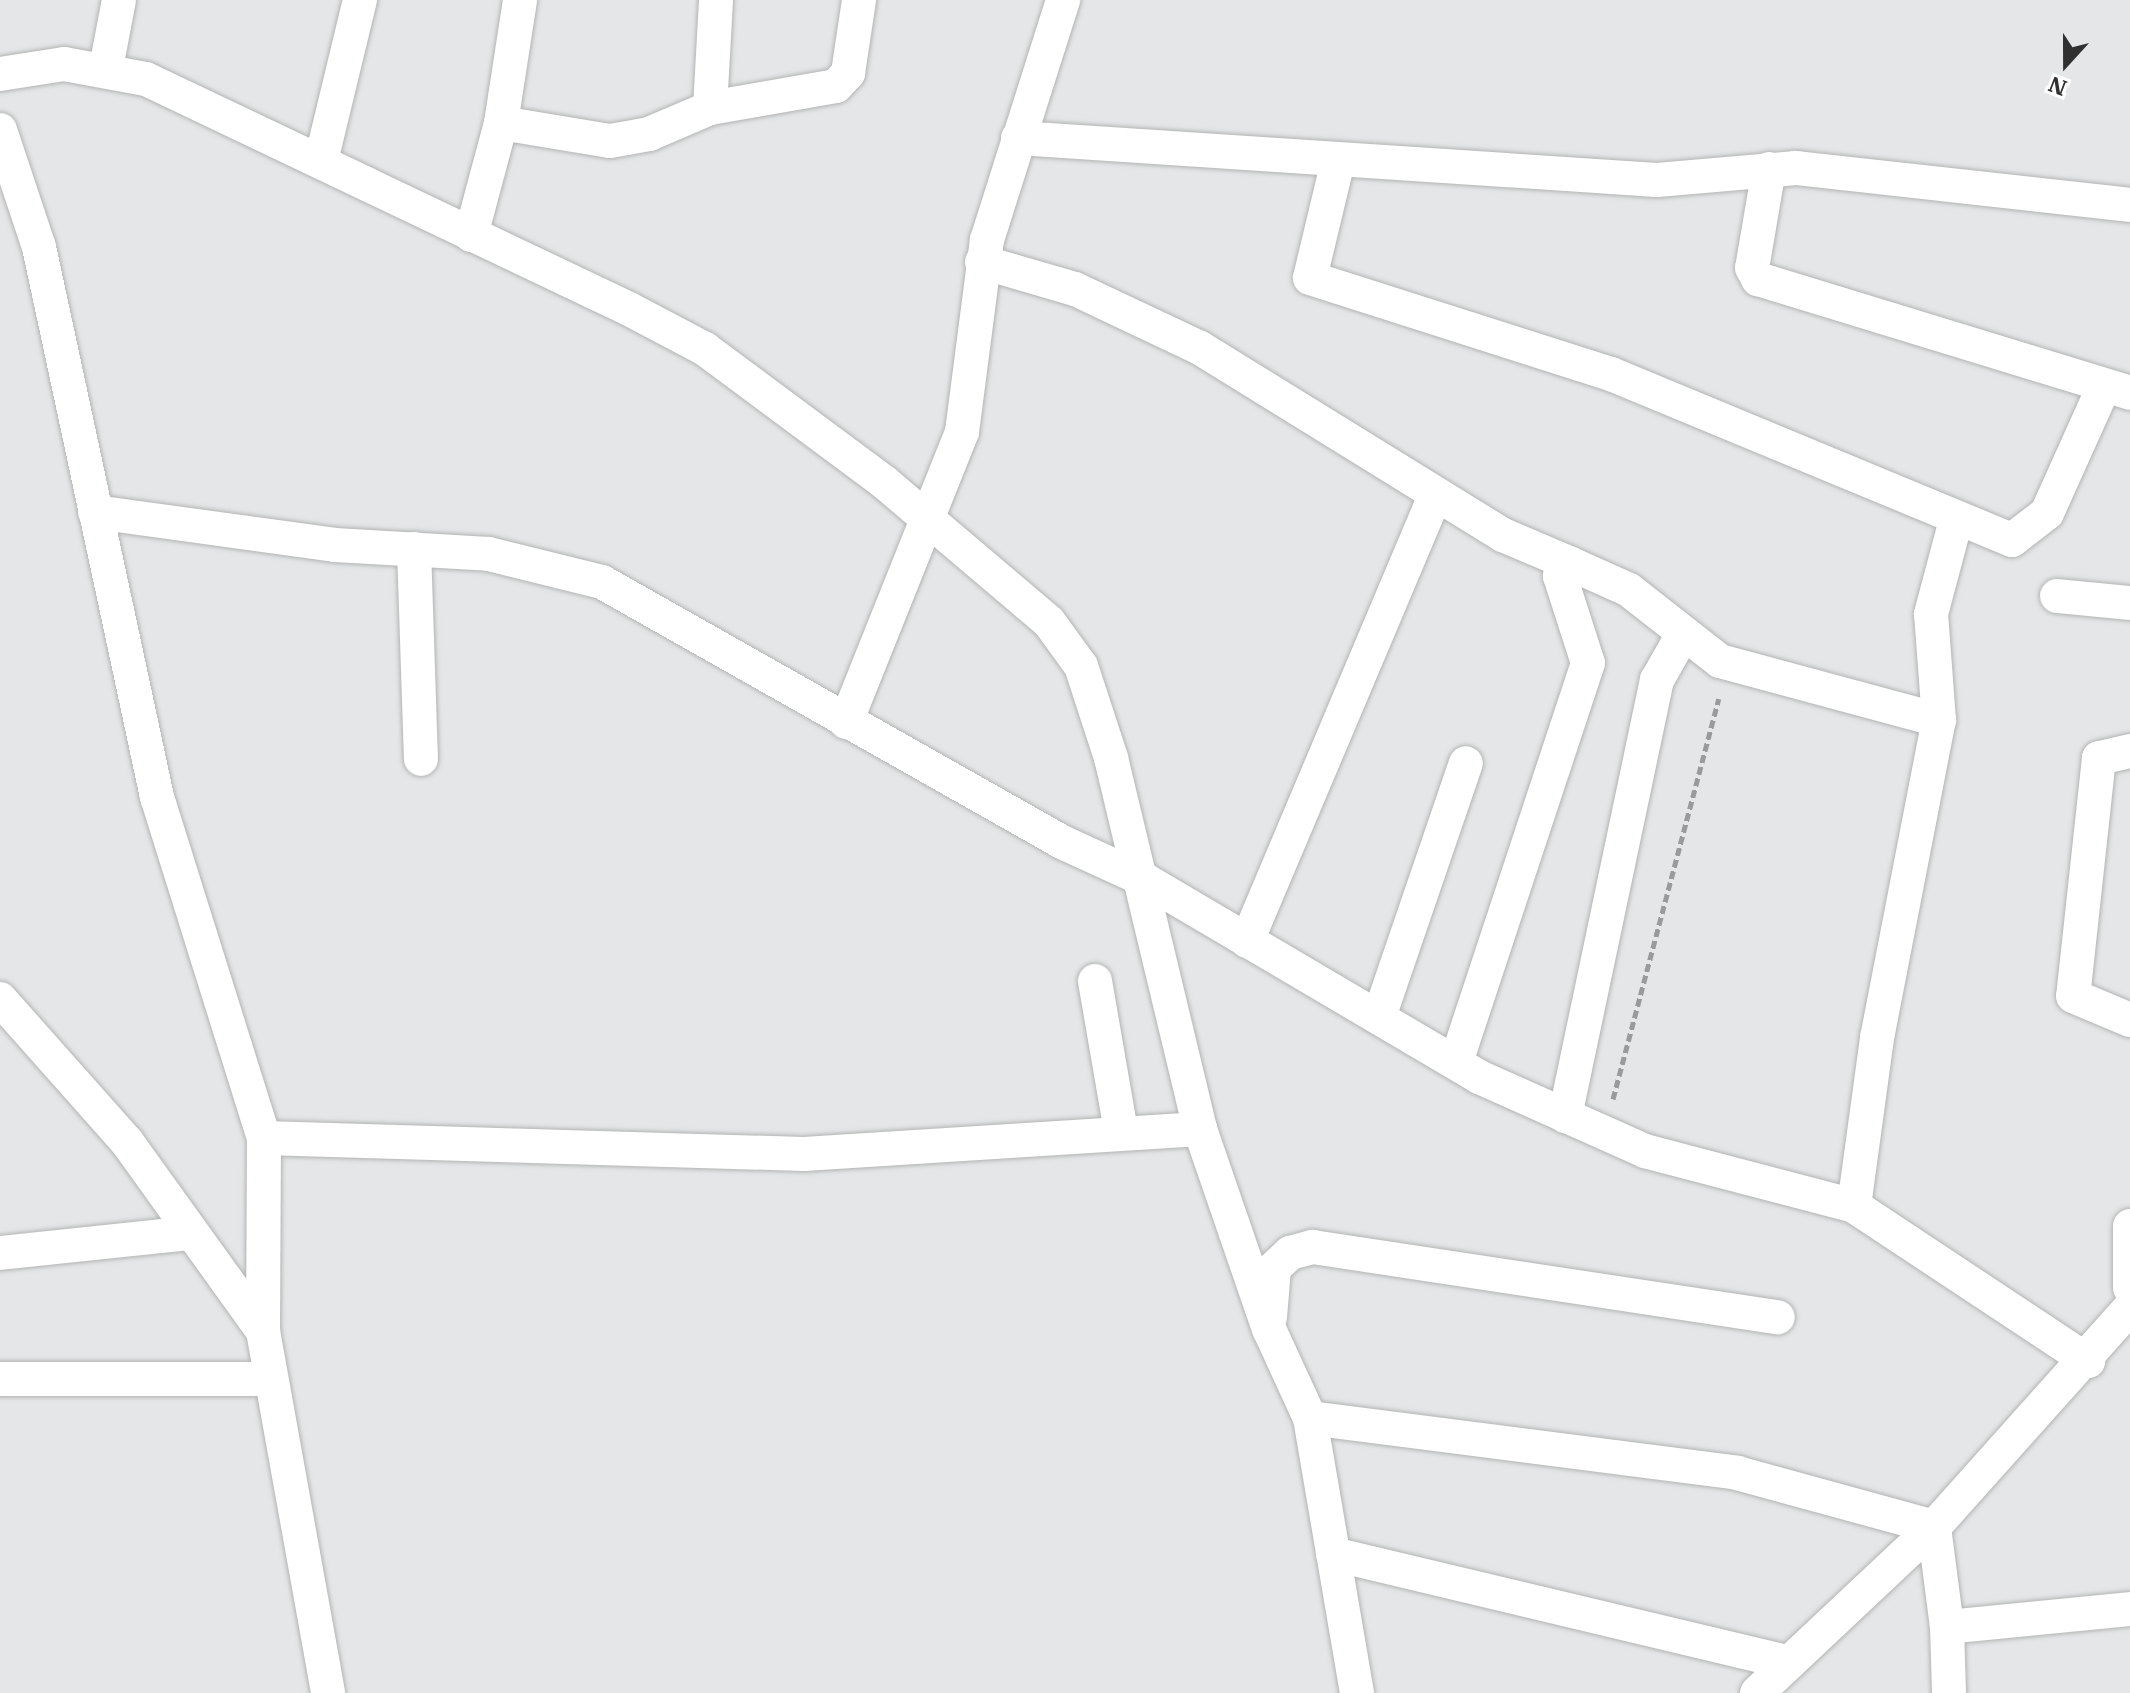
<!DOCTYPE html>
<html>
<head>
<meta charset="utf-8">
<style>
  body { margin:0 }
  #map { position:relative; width:2130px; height:1693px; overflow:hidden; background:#e5e6e7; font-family:"IBM Plex Serif",serif }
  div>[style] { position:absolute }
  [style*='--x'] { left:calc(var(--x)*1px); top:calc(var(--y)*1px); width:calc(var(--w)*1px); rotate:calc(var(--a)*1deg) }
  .path>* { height:5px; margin-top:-2.5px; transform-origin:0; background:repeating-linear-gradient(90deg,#999a9b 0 8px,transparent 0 12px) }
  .roads { filter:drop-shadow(0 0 2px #b3b4b4) drop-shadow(0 0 2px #b3b4b4) }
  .street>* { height:34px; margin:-17px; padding:0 17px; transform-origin:17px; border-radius:17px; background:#fff }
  span { translate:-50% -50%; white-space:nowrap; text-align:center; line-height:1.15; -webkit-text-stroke:6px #fff; paint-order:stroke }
  .north { position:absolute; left:2026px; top:24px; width:80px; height:80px; -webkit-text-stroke:6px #fff; paint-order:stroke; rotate:201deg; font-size:22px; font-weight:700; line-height:32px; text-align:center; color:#303031 }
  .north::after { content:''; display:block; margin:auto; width:28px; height:36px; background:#303031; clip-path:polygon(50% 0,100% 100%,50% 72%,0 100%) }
</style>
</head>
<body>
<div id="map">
  <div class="path">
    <div style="--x:1613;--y:1099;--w:414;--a:-75.2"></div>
  </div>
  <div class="roads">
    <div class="street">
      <div style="--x:106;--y:68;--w:69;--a:-79.2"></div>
      <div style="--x:0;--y:74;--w:65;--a:-8.9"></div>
      <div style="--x:64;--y:64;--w:83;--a:10.4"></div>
      <div style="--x:146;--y:79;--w:535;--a:25.46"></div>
      <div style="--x:629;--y:309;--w:86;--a:27.8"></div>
      <div style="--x:705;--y:349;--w:223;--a:36.6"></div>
      <div style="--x:884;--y:482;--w:216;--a:40.3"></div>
      <div style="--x:1049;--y:622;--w:54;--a:54"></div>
      <div style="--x:1081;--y:666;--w:97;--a:71.9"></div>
      <div style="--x:1111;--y:758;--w:382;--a:76.5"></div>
      <div style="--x:1200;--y:1129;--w:212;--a:71"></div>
      <div style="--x:1269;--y:1329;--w:98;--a:65.3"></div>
      <div style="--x:1310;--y:1418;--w:279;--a:80.3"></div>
      <div style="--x:710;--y:108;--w:108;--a:-86.8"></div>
      <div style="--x:501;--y:123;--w:110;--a:9.4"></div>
      <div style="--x:610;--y:141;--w:40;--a:-10"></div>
      <div style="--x:649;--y:134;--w:66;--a:-23.1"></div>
      <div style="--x:710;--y:108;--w:128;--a:-9.9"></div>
      <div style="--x:836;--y:86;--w:18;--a:-47"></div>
      <div style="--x:848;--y:73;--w:74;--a:-81.4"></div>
      <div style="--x:0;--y:130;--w:123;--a:71.6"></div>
      <div style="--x:39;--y:247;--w:563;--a:77.89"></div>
      <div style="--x:157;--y:797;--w:357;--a:72.6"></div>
      <div style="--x:264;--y:1138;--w:193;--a:90.3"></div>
      <div style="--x:263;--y:1331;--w:368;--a:79.8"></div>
      <div style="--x:1018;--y:138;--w:640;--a:3.76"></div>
      <div style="--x:1657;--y:180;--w:140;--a:-4.9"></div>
      <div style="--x:1796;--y:168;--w:336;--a:6.3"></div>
      <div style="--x:321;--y:161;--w:166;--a:-76.4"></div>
      <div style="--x:1338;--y:161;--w:120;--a:103.5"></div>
      <div style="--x:1310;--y:278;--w:316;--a:17.7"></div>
      <div style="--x:1611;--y:374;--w:434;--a:22.5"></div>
      <div style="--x:2012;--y:540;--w:44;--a:-37.6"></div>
      <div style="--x:2047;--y:513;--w:139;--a:-65.8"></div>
      <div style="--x:1769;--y:169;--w:100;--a:99.7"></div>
      <div style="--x:1752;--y:268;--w:13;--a:61"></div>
      <div style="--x:1758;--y:279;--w:389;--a:17"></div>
      <div style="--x:471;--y:235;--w:116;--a:-75"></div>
      <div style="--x:501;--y:123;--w:124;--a:-81.2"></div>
      <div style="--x:982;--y:262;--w:97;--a:16.2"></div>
      <div style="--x:1075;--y:289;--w:138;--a:25.3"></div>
      <div style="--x:1200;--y:348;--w:356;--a:31.7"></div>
      <div style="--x:1503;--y:535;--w:72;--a:23"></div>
      <div style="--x:1569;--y:563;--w:16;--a:125"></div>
      <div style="--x:1560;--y:576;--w:91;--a:72.2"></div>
      <div style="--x:1588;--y:663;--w:419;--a:108.3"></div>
      <div style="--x:95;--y:512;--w:242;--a:7.8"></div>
      <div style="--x:335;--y:545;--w:154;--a:3.3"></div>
      <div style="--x:489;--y:554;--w:116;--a:13.9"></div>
      <div style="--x:602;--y:582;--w:528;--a:29.48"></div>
      <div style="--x:1062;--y:842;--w:91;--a:24.6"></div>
      <div style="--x:1145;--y:880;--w:388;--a:30.5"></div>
      <div style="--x:1479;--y:1077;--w:182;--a:24"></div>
      <div style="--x:1645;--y:1151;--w:216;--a:14.7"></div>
      <div style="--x:1854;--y:1206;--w:281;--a:33.5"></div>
      <div style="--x:414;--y:549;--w:210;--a:88.1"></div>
      <div style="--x:1569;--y:563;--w:66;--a:24.2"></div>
      <div style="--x:1629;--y:590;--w:115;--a:38"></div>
      <div style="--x:1720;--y:661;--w:227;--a:15.1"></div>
      <div style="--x:2057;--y:596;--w:73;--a:5.5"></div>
      <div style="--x:846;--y:722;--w:312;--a:-68.2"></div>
      <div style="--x:962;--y:432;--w:194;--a:-82.6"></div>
      <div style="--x:987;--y:240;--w:252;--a:-72.4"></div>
      <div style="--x:2130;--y:751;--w:32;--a:167"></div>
      <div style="--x:2099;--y:758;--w:239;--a:96.2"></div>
      <div style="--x:2073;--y:996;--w:62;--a:22.8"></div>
      <div style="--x:1247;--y:941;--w:484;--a:-67.1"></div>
      <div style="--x:1095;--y:981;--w:153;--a:80.2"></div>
      <div style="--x:0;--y:999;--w:191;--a:48.4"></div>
      <div style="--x:127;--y:1142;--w:233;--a:54.3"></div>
      <div style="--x:1380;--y:1014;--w:265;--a:-71.1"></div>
      <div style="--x:1565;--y:1116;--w:446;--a:-78.1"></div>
      <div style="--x:1657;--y:680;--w:53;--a:-60.5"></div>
      <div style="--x:264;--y:1138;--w:540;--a:1.7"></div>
      <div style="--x:804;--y:1154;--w:397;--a:-3.6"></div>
      <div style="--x:1854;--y:1206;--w:170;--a:-82.2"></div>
      <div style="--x:1877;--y:1038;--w:324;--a:-79"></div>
      <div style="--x:1939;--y:720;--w:106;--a:-94.3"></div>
      <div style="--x:1931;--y:614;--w:97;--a:-75.1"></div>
      <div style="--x:2130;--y:1226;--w:62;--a:90"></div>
      <div style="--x:0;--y:1253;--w:190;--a:-6"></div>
      <div style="--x:1270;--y:1317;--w:49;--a:-85.3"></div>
      <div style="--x:1274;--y:1268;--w:22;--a:-43"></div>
      <div style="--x:1290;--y:1253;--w:24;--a:-15"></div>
      <div style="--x:1313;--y:1247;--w:470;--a:8.6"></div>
      <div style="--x:0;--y:1379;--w:271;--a:0"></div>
      <div style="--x:1310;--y:1418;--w:431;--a:7.3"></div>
      <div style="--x:1737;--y:1473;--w:204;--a:15.3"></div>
      <div style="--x:1934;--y:1527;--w:101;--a:82.6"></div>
      <div style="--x:1333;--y:1554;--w:469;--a:13.4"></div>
      <div style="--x:1757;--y:1693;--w:243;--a:-43.2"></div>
      <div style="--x:1934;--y:1527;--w:294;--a:-48.2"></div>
      <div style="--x:1949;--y:1693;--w:66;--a:-91.7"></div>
      <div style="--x:1947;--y:1627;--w:184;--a:-5.6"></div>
    </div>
  </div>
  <div class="north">N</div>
</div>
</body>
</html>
